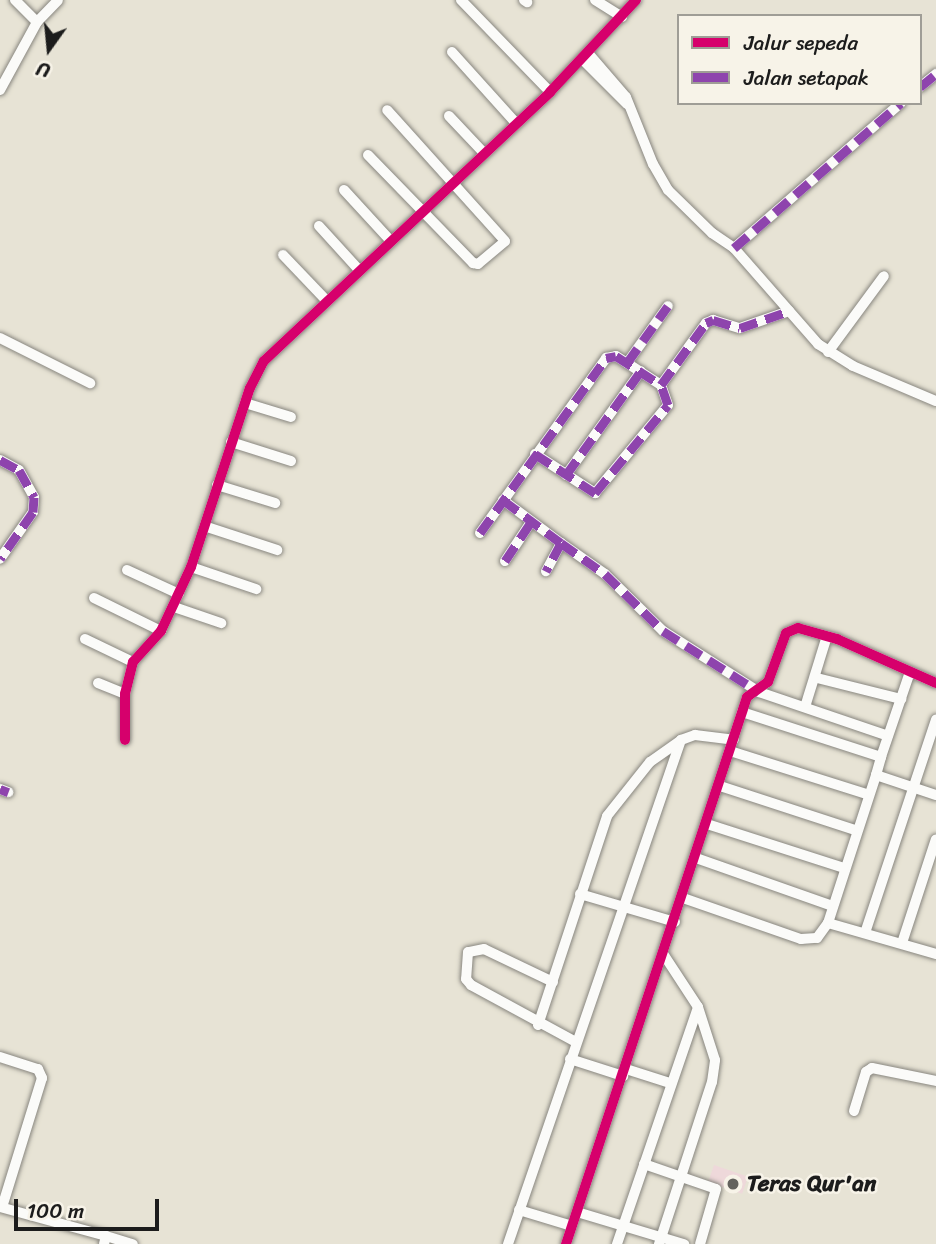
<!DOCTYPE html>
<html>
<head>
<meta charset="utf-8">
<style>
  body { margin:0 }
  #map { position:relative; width:936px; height:1244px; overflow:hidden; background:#e7e3d5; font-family:Sriracha,sans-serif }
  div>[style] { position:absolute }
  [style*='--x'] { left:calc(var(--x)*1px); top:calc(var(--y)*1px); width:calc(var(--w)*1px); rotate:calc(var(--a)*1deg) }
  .built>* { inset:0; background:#eed8da; transform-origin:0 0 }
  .roads { filter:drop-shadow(0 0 2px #88867f) drop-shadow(0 0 2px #88867f) }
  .street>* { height:10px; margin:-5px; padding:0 5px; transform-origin:5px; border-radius:5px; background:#fbfbf9 }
  .quiet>* { height:9px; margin-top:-4.5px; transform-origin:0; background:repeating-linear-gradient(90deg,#8e44ad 0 18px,transparent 0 27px) }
  .cycleway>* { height:10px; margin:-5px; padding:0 5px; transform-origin:5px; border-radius:5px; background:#d6006c }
  .dots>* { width:19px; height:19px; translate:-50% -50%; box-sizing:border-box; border:4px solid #f7f3e8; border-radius:50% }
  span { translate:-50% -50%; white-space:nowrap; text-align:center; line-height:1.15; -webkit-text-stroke:5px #f7f3e8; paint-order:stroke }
  .poi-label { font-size:23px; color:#1c1c1c; font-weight:700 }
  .left { translate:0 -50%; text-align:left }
  .legend { position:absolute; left:677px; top:14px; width:245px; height:91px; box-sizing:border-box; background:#f7f3e8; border:2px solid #9f9d96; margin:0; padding:9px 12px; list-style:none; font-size:21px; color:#1c1c1c }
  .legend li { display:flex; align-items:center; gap:14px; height:35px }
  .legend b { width:35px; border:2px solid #9f9d96 }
  .north { position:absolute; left:14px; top:14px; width:70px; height:70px; -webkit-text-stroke:5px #f7f3e8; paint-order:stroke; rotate:195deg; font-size:19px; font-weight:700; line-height:28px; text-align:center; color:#1c1c1c }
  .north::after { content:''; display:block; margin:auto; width:24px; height:32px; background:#1c1c1c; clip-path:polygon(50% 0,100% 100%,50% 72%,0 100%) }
  .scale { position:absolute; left:14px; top:1199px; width:145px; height:32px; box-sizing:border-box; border:4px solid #1c1c1c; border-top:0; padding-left:9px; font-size:21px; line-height:24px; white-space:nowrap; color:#1c1c1c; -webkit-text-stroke:5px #f7f3e8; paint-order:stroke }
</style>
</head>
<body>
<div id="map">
  <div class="built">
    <div style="left:714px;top:1165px;width:36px;height:18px;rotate:19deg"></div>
  </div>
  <div class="roads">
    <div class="street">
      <div style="--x:15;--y:0;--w:31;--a:45"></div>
      <div style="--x:461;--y:0;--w:128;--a:45.9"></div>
      <div style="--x:524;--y:0;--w:4;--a:34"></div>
      <div style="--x:595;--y:0;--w:32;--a:32"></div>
      <div style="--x:452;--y:52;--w:96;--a:48"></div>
      <div style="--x:588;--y:53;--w:58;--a:49.2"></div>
      <div style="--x:626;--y:97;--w:72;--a:68.1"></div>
      <div style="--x:653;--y:164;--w:30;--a:60"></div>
      <div style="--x:668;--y:190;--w:62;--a:44.3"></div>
      <div style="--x:712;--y:233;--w:27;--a:34"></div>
      <div style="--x:734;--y:248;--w:128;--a:48.8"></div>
      <div style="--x:818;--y:344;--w:41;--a:32.2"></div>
      <div style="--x:853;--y:366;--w:90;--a:22.9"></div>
      <div style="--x:582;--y:59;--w:64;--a:45"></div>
      <div style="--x:920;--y:87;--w:21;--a:-39"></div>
      <div style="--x:0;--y:90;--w:77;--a:-61.4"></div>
      <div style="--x:37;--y:22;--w:30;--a:-46"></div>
      <div style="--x:449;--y:116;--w:50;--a:46.6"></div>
      <div style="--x:368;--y:155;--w:151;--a:45.8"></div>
      <div style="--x:473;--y:263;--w:5;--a:11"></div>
      <div style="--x:478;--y:264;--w:35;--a:-40"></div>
      <div style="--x:505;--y:241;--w:176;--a:-132"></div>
      <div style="--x:344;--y:190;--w:68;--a:47.4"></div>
      <div style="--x:319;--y:226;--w:59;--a:47.7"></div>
      <div style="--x:734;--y:248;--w:221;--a:-41"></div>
      <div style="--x:283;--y:255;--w:62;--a:46.3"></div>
      <div style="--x:0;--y:338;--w:101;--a:26.6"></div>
      <div style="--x:828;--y:352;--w:94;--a:-53.6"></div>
      <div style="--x:627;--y:363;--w:70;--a:-54.3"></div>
      <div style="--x:245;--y:403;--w:48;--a:16.9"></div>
      <div style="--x:231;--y:442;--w:63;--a:17.6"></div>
      <div style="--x:535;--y:454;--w:72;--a:33"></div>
      <div style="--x:595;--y:493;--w:114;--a:-50.3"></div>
      <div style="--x:668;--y:405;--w:21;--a:-109"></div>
      <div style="--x:0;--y:460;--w:21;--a:28"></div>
      <div style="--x:19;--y:470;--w:31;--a:61"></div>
      <div style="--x:34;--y:497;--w:15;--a:94"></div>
      <div style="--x:33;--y:512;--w:57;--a:125.1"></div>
      <div style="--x:566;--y:475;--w:128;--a:-54.2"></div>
      <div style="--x:217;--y:485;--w:61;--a:17.2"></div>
      <div style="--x:503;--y:500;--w:72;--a:36.6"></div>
      <div style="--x:561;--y:543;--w:32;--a:118"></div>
      <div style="--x:207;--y:527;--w:74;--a:18.2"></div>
      <div style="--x:480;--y:533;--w:216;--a:-54.2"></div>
      <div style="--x:606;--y:358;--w:10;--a:-11"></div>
      <div style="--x:616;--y:356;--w:54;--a:32.8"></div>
      <div style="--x:661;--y:385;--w:77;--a:-54"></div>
      <div style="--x:706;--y:323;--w:8;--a:-23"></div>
      <div style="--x:713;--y:320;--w:28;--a:17"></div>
      <div style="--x:740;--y:328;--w:52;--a:-19.1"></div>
      <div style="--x:561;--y:543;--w:54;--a:35.2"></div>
      <div style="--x:605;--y:574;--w:81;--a:44.5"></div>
      <div style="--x:663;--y:631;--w:114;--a:32.4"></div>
      <div style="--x:759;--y:692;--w:136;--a:18.8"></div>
      <div style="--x:505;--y:561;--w:47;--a:-56.3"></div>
      <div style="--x:191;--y:567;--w:69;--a:18.7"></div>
      <div style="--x:127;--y:570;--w:57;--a:24.8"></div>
      <div style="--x:94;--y:598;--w:75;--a:26.2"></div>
      <div style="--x:174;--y:607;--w:50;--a:18.8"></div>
      <div style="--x:85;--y:639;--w:53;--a:25.6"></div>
      <div style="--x:817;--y:678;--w:87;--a:14"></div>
      <div style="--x:98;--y:683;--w:29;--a:22"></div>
      <div style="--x:805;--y:707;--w:74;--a:-72.8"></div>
      <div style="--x:125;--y:740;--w:46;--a:-90"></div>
      <div style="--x:125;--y:694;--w:33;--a:-76"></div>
      <div style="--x:133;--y:662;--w:42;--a:-47.9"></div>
      <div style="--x:161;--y:631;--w:71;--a:-64.9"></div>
      <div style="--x:191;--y:567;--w:188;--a:-71.8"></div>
      <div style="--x:250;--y:388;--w:30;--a:-63"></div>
      <div style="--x:264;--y:361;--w:393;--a:-43.2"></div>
      <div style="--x:550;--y:92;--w:126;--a:-46.9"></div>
      <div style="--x:730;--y:751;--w:143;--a:17.5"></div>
      <div style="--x:881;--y:757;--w:90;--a:-71.2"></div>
      <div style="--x:876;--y:775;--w:63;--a:18.4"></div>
      <div style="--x:720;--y:786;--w:142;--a:18.1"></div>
      <div style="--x:0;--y:789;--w:9;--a:21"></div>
      <div style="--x:707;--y:824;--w:144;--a:17.8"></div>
      <div style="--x:696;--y:858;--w:144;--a:19.4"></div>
      <div style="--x:580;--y:894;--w:99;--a:16.4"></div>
      <div style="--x:683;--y:898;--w:125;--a:19.2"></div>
      <div style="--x:801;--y:939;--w:16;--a:-4"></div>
      <div style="--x:817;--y:938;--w:19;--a:-54"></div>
      <div style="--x:828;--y:923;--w:156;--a:-72"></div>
      <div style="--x:876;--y:775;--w:19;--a:-74"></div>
      <div style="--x:881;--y:757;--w:146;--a:-162.1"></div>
      <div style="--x:828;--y:923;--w:112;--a:16"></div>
      <div style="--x:865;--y:933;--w:225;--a:-71.6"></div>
      <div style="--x:902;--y:943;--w:109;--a:-71.9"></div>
      <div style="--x:553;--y:982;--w:76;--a:-154.4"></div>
      <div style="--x:484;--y:949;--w:16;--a:169"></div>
      <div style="--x:468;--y:952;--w:27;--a:94"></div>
      <div style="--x:466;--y:979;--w:8;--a:50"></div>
      <div style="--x:471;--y:985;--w:117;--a:28.5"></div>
      <div style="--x:538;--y:1025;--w:220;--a:-71.7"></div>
      <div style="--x:607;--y:816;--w:69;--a:-51.5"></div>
      <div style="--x:650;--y:762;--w:38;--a:-35"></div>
      <div style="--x:0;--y:1057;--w:40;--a:18"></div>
      <div style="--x:38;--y:1069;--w:10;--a:66"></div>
      <div style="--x:42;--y:1078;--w:135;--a:107.2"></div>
      <div style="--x:570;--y:1059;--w:56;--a:17.8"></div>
      <div style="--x:626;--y:1069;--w:46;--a:17.7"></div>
      <div style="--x:854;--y:1111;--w:41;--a:-72.9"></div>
      <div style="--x:866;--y:1072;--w:7;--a:-34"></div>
      <div style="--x:872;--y:1068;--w:65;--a:11.5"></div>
      <div style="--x:644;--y:1164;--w:76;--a:19.1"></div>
      <div style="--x:716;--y:1189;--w:57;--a:106.2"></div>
      <div style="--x:0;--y:1207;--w:110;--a:15.3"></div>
      <div style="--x:519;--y:1210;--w:55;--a:16.8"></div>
      <div style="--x:577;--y:1212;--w:112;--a:16.7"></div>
      <div style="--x:104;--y:1244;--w:8;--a:-76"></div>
      <div style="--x:106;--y:1236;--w:28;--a:17"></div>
      <div style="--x:508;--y:1244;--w:533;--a:-71.06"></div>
      <div style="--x:681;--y:740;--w:15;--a:-20"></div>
      <div style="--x:695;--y:735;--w:39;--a:7"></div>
      <div style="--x:566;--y:1244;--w:576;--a:-71.69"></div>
      <div style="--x:747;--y:697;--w:26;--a:-36"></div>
      <div style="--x:768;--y:682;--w:52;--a:-69.8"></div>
      <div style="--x:786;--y:633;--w:13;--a:-23"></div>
      <div style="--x:798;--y:628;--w:41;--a:15.8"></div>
      <div style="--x:837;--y:639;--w:108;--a:24"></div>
      <div style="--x:617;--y:1244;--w:250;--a:-71.1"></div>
      <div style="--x:659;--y:1244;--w:170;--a:-71.9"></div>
      <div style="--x:712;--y:1082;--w:22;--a:-82"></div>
      <div style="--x:715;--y:1060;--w:56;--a:-107.8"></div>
      <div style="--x:698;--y:1007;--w:62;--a:-123.2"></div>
    </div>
  </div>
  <div class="quiet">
    <div style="--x:920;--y:87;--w:21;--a:-39"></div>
    <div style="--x:734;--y:248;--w:221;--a:-41"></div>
    <div style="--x:627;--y:363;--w:70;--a:-54.3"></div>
    <div style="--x:535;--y:454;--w:72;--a:33"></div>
    <div style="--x:595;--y:493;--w:114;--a:-50.3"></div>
    <div style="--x:668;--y:405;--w:21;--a:-109"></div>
    <div style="--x:0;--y:460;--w:21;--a:28"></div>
    <div style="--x:19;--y:470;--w:31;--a:61"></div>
    <div style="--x:34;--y:497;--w:15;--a:94"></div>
    <div style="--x:33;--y:512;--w:57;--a:125.1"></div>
    <div style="--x:566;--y:475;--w:128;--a:-54.2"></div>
    <div style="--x:503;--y:500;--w:72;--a:36.6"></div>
    <div style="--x:561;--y:543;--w:32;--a:118"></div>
    <div style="--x:480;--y:533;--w:216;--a:-54.2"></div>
    <div style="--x:606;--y:358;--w:10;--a:-11"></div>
    <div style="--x:616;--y:356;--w:54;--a:32.8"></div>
    <div style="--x:661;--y:385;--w:77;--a:-54"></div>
    <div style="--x:706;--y:323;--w:8;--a:-23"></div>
    <div style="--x:713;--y:320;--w:28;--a:17"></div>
    <div style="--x:740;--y:328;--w:52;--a:-19.1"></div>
    <div style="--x:561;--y:543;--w:54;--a:35.2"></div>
    <div style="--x:605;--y:574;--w:81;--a:44.5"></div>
    <div style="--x:663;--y:631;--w:114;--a:32.4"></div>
    <div style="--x:505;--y:561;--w:47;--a:-56.3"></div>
    <div style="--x:0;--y:789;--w:9;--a:21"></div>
  </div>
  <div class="cycleway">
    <div style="--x:125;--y:740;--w:46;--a:-90"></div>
    <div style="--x:125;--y:694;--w:33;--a:-76"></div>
    <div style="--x:133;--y:662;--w:42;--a:-47.9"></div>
    <div style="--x:161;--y:631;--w:71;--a:-64.9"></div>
    <div style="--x:191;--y:567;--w:188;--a:-71.8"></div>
    <div style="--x:250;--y:388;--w:30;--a:-63"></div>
    <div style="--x:264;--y:361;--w:393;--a:-43.2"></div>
    <div style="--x:550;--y:92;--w:126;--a:-46.9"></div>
    <div style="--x:566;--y:1244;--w:576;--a:-71.69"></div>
    <div style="--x:747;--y:697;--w:26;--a:-36"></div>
    <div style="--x:768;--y:682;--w:52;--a:-69.8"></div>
    <div style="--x:786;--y:633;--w:13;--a:-23"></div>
    <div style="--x:798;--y:628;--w:41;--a:15.8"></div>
    <div style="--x:837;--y:639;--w:108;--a:24"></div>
  </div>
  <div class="dots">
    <div style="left:733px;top:1184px;background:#63625d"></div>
  </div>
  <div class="poi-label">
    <span class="left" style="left:747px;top:1184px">Teras Qur'an</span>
  </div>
  <ul class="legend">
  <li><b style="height:9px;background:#d6006c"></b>Jalur sepeda</li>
  <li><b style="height:9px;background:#8e44ad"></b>Jalan setapak</li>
  </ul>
  <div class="north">U</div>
  <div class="scale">100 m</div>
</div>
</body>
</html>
